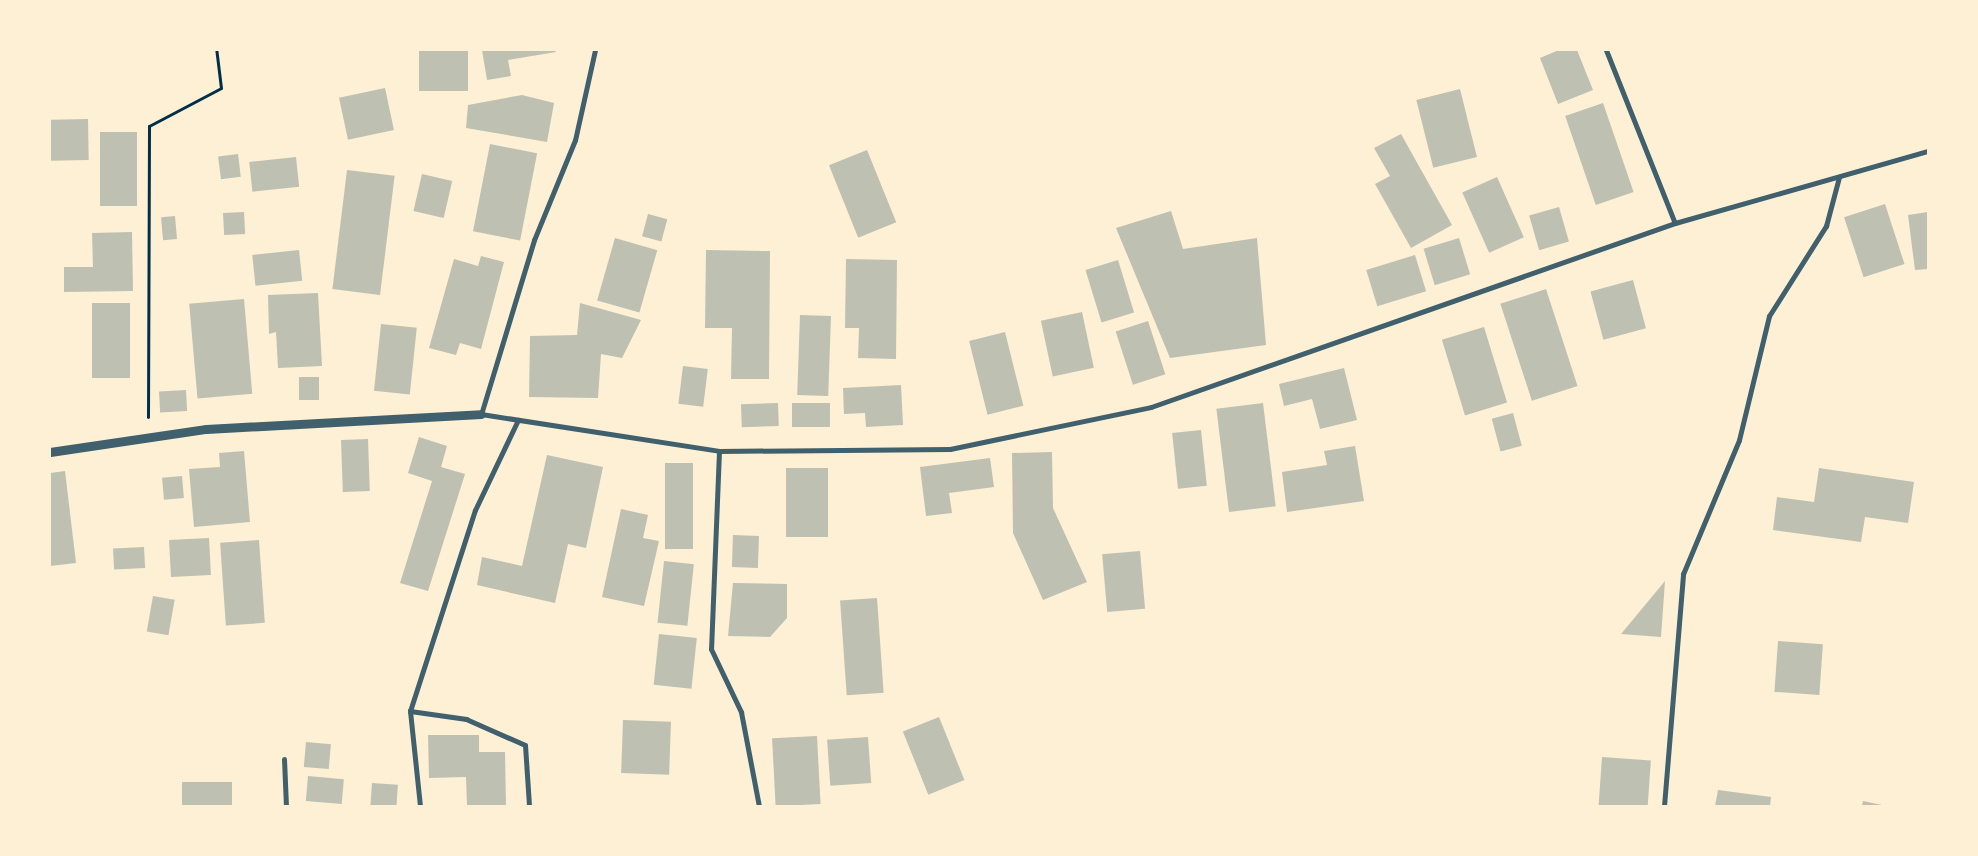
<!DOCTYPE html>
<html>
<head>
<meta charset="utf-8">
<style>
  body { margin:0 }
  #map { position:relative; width:1978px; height:856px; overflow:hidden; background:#fdf0d5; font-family:Montserrat,sans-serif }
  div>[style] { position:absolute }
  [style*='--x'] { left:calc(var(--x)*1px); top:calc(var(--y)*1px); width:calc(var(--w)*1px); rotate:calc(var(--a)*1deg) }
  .building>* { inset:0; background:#bec0b2; transform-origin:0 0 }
  .path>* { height:3px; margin:-1.5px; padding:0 1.5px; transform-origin:1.5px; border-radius:1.5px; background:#003049 }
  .minor>* { height:5px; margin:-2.5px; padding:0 2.5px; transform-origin:2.5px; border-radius:2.5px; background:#3f606c }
  .tertiary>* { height:9px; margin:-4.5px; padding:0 4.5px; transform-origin:4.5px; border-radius:4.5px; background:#3f606c }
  span { translate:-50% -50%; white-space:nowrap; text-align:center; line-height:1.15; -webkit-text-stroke:5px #fdf0d5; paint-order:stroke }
  .frame { position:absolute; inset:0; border:51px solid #fdf0d5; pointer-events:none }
</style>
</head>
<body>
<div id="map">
  <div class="building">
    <div style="left:419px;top:50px;width:49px;height:41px"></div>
    <div style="clip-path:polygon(482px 50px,555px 50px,556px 52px,508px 60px,511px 76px,487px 80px)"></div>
    <div style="clip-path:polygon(1559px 50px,1577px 50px,1593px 90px,1558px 104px,1540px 58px)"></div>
    <div style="left:385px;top:88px;width:43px;height:47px;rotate:78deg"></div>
    <div style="left:1460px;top:89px;width:70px;height:45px;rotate:76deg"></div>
    <div style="clip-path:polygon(522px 95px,554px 103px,547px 142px,466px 128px,468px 105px)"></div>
    <div style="left:1603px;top:103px;width:94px;height:40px;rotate:71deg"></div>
    <div style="left:88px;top:119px;width:41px;height:38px;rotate:89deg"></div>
    <div style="left:100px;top:132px;width:37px;height:74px"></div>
    <div style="clip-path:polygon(1401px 134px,1452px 225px,1411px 248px,1375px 184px,1390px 176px,1374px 148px)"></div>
    <div style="left:490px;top:144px;width:48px;height:89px;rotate:11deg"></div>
    <div style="left:867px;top:150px;width:78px;height:41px;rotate:68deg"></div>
    <div style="left:238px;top:154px;width:23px;height:20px;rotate:83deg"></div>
    <div style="left:296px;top:157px;width:30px;height:47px;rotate:84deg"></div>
    <div style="left:347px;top:170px;width:48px;height:120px;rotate:7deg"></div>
    <div style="left:422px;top:174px;width:31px;height:38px;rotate:13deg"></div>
    <div style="left:1497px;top:177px;width:66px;height:38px;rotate:66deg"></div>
    <div style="left:1885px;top:204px;width:63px;height:43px;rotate:72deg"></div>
    <div style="left:1559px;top:207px;width:36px;height:31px;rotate:74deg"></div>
    <div style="clip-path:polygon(1171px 211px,1183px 249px,1257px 238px,1266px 345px,1170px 358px,1116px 228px)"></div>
    <div style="left:244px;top:212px;width:22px;height:21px;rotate:87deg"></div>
    <div style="clip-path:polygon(1928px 212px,1928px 269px,1915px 270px,1908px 215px)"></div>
    <div style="left:648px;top:214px;width:20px;height:23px;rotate:15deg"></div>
    <div style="left:175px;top:216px;width:23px;height:14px;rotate:85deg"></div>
    <div style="clip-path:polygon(132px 232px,133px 291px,64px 292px,64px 267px,93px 267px,92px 233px)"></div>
    <div style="left:615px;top:238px;width:44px;height:65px;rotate:16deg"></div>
    <div style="left:1459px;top:238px;width:38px;height:37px;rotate:73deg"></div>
    <div style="left:299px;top:250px;width:31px;height:47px;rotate:84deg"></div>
    <div style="clip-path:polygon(706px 250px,770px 251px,769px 379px,731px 379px,732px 328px,705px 328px)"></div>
    <div style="left:1415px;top:255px;width:38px;height:51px;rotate:73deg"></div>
    <div style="clip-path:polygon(481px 256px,504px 262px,481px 349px,460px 343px,456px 355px,429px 348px,454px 259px,478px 266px)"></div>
    <div style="clip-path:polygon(846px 259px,897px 260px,896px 359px,858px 358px,859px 328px,845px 328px)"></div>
    <div style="left:1118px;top:260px;width:55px;height:34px;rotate:73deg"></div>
    <div style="left:1633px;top:280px;width:50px;height:44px;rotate:75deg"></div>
    <div style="left:1546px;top:289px;width:102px;height:48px;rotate:72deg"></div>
    <div style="clip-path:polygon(318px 293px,322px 366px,278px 368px,276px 332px,269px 334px,268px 295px)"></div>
    <div style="left:244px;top:299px;width:95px;height:55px;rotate:85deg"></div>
    <div style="left:92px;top:303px;width:38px;height:75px"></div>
    <div style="clip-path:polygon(580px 303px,641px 320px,622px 358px,601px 354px,598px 398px,529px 397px,530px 336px,577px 335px)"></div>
    <div style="left:1082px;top:312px;width:57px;height:42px;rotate:78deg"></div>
    <div style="left:800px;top:315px;width:31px;height:80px;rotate:2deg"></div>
    <div style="left:1148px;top:321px;width:56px;height:34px;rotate:72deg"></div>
    <div style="left:381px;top:324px;width:36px;height:67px;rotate:6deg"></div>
    <div style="left:1484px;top:327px;width:79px;height:44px;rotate:73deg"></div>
    <div style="left:1005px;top:332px;width:76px;height:37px;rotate:76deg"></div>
    <div style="left:683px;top:366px;width:25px;height:38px;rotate:7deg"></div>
    <div style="clip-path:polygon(1344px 368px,1357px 420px,1320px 429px,1312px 399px,1284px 406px,1279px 384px)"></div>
    <div style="left:319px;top:377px;width:23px;height:20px;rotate:90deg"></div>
    <div style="clip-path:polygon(901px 385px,903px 425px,866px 427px,865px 413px,844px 414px,843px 388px)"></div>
    <div style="left:186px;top:390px;width:21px;height:27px;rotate:87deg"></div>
    <div style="left:778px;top:403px;width:23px;height:37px;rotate:88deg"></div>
    <div style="left:830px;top:403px;width:24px;height:38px;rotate:90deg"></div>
    <div style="left:1263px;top:403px;width:104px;height:47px;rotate:83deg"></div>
    <div style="left:1513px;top:413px;width:34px;height:22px;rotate:75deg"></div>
    <div style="left:1201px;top:430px;width:56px;height:29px;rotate:84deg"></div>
    <div style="clip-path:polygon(419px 437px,447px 446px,441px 467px,465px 474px,428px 591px,400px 583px,432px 481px,408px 473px)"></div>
    <div style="left:368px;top:439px;width:52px;height:27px;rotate:88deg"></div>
    <div style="clip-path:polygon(1355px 446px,1364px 501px,1287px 512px,1282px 472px,1327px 465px,1324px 451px)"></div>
    <div style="clip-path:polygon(244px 451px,250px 522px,194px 527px,189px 469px,220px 467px,219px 453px)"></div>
    <div style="clip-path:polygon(1052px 452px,1053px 508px,1087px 582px,1043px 600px,1013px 533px,1012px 453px)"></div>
    <div style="clip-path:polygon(547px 455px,603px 467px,586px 548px,568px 544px,555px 603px,477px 585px,482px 557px,522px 566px)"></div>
    <div style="clip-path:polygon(990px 458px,994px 487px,949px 493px,952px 513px,926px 516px,920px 467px)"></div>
    <div style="left:665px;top:463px;width:28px;height:86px"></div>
    <div style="left:786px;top:468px;width:42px;height:69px"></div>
    <div style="clip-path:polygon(1819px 468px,1914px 482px,1908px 523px,1865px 517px,1861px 542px,1773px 530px,1777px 497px,1814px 502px)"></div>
    <div style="clip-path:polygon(65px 471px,76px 563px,50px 566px,50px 473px)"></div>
    <div style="left:182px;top:476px;width:22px;height:20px;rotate:85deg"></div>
    <div style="clip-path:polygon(621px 509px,648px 515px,643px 538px,659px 541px,644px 606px,602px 597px)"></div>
    <div style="left:733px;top:535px;width:26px;height:32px;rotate:2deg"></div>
    <div style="left:209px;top:538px;width:37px;height:40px;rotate:87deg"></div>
    <div style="left:259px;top:540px;width:83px;height:39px;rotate:86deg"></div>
    <div style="left:144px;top:547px;width:21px;height:31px;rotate:87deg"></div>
    <div style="left:1140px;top:551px;width:58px;height:38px;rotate:85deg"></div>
    <div style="left:664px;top:561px;width:30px;height:62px;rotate:6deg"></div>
    <div style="clip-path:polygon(1665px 581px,1661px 637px,1621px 634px)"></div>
    <div style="clip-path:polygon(733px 583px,787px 584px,787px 618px,770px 637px,728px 636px)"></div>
    <div style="left:153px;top:596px;width:22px;height:36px;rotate:10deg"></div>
    <div style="left:877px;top:598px;width:95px;height:37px;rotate:86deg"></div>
    <div style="left:659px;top:634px;width:38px;height:51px;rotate:6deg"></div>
    <div style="left:1778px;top:641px;width:45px;height:51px;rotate:4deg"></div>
    <div style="left:939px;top:717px;width:68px;height:39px;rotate:68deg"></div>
    <div style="left:623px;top:720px;width:48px;height:53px;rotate:2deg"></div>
    <div style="clip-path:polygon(428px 735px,479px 735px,479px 752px,505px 752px,506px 806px,467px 806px,466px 777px,429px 778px)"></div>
    <div style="left:817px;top:736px;width:68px;height:45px;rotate:87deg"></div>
    <div style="left:868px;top:737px;width:46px;height:41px;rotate:86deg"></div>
    <div style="left:306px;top:742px;width:25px;height:25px;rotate:5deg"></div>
    <div style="left:1602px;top:757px;width:49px;height:49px;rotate:4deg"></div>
    <div style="left:308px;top:776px;width:36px;height:25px;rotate:5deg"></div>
    <div style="left:232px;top:782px;width:24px;height:50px;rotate:90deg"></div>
    <div style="left:372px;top:783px;width:26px;height:23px;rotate:4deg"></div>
    <div style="clip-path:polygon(1718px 790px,1771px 797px,1770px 806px,1715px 806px)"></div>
    <div style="clip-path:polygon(1863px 801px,1882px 805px,1881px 806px,1862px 806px)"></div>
  </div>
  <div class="path">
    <div style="--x:148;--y:417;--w:291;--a:-89.8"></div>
    <div style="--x:149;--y:126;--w:81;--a:-27.8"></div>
    <div style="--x:221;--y:88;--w:38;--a:-97"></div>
  </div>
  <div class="minor">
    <div style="--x:595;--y:50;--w:92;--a:102.5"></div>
    <div style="--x:575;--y:140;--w:108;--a:112.3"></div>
    <div style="--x:534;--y:240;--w:182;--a:106.9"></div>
    <div style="--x:481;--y:414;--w:241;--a:8.8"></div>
    <div style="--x:719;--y:451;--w:231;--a:-0.5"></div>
    <div style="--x:950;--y:449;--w:205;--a:-11.8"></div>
    <div style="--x:1151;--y:407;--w:555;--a:-19.35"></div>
    <div style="--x:1675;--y:223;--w:263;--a:-15.9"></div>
    <div style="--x:1606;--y:50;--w:186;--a:68.3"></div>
    <div style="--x:719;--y:451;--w:198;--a:92.3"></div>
    <div style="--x:711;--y:649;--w:70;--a:64.5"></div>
    <div style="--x:741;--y:712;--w:96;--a:79.2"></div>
    <div style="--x:410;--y:711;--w:57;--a:8.1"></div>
    <div style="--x:466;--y:719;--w:64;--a:23.8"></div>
    <div style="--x:525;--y:745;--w:61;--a:86.2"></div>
    <div style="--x:284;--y:759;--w:47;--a:87.6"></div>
    <div style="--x:420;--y:806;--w:96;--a:-96"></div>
    <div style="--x:410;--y:711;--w:211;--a:-72.1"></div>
    <div style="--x:475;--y:510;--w:100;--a:-64.5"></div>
    <div style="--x:1664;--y:806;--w:233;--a:-85.3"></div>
    <div style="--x:1683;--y:574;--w:145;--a:-67.3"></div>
    <div style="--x:1739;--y:440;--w:128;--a:-76.4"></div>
    <div style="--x:1769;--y:316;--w:107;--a:-57.7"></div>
    <div style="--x:1826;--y:226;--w:51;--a:-75.1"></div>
  </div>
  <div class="tertiary">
    <div style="--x:50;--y:452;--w:158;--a:-8.4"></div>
    <div style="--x:206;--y:429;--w:275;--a:-3.1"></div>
  </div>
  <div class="frame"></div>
</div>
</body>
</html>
